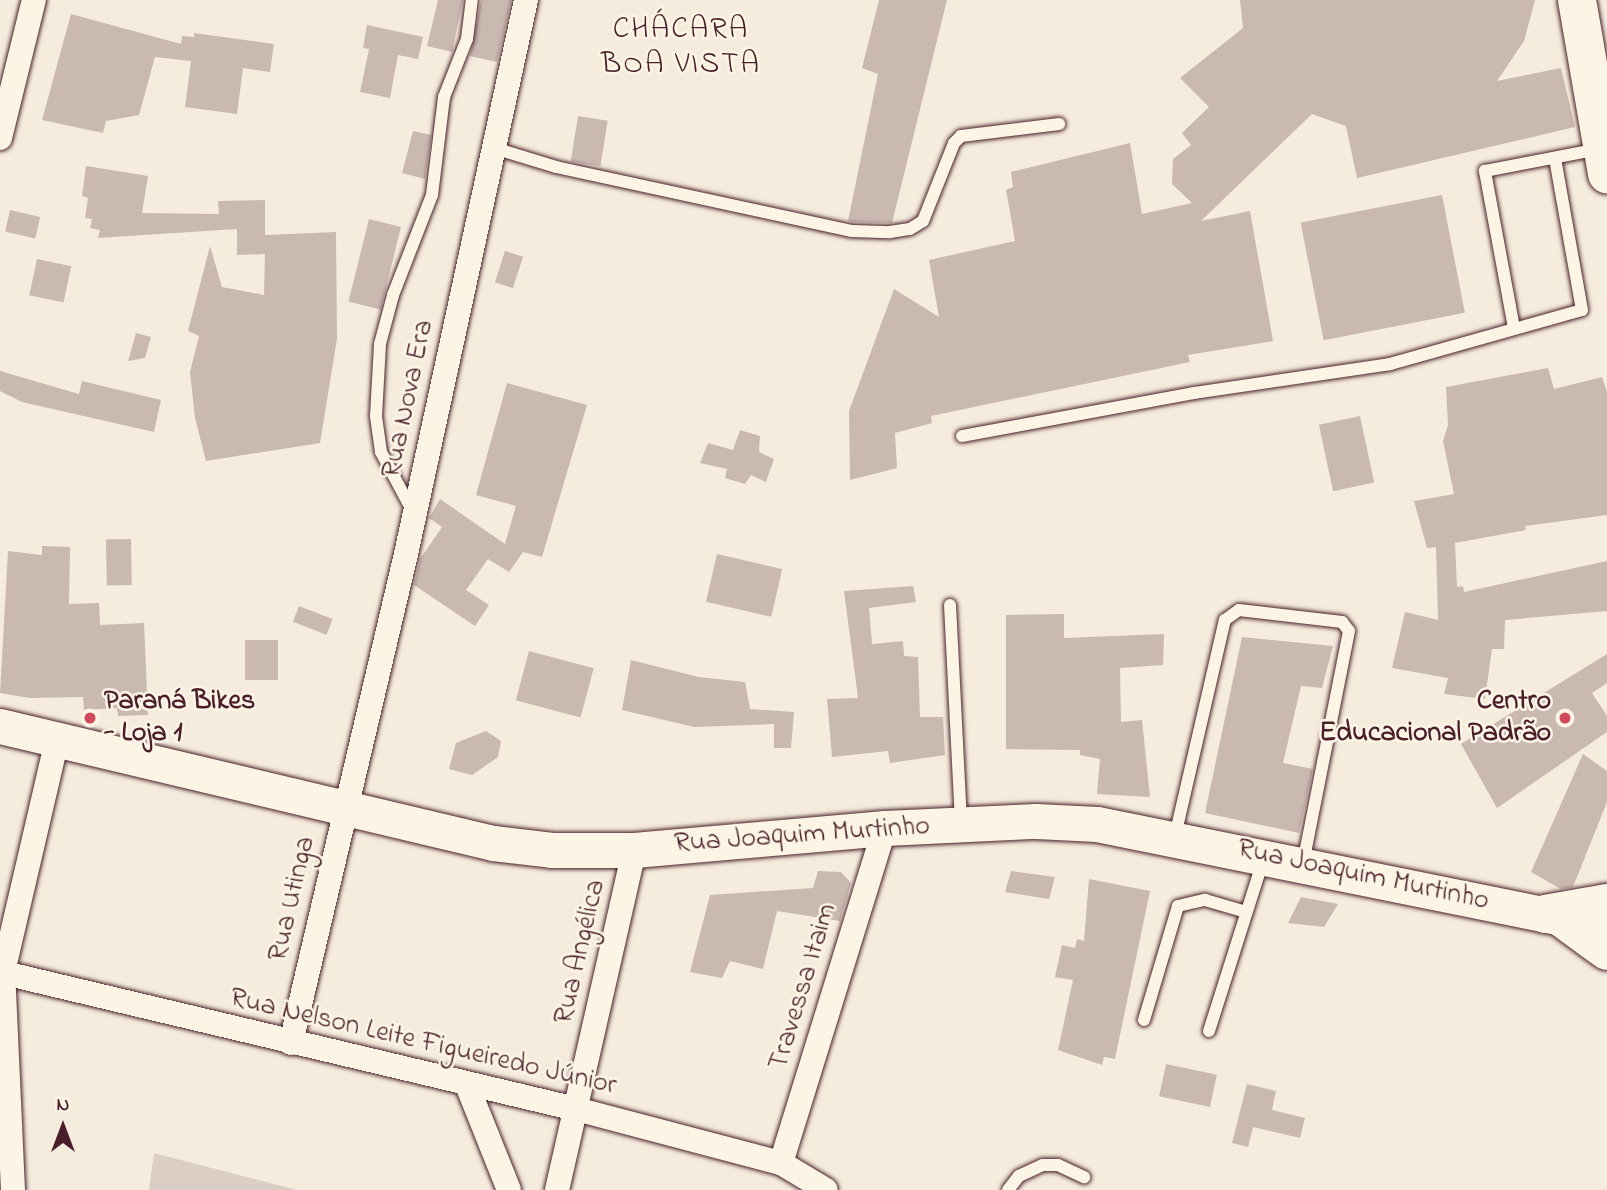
<!DOCTYPE html>
<html>
<head>
<meta charset="utf-8">
<style>
  body { margin:0 }
  #map { position:relative; width:1607px; height:1190px; overflow:hidden; background:#f5ecde; font-family:"Indie Flower",sans-serif }
  div>[style] { position:absolute }
  [style*='--x'] { left:calc(var(--x)*1px); top:calc(var(--y)*1px); width:calc(var(--w)*1px); rotate:calc(var(--a)*1deg) }
  .green>* { inset:0; background:#dbcec4 }
  .building>* { inset:0; background:#cab9b1; transform-origin:0 0 }
  .roads { filter:drop-shadow(0 0 2px #4a1f2b) drop-shadow(0 0 2px #4a1f2b) }
  .service>* { height:12px; margin:-6px; padding:0 6px; transform-origin:6px; border-radius:6px; background:#fcf5e5 }
  .minor>* { height:24px; margin:-12px; padding:0 12px; transform-origin:12px; border-radius:12px; background:#fcf5e5 }
  .secondary>* { height:35px; margin:-17.5px; padding:0 17.5px; transform-origin:17.5px; border-radius:17.5px; background:#fcf5e5 }
  .primary>* { height:38px; margin:-19px; padding:0 19px; transform-origin:19px; border-radius:19px; background:#fcf5e5 }
  .dots>* { width:19px; height:19px; translate:-50% -50%; box-sizing:border-box; border:4px solid #fcf5e5; border-radius:50% }
  span { translate:-50% -50%; white-space:nowrap; text-align:center; line-height:1.15; -webkit-text-stroke:5px #fcf5e5; paint-order:stroke }
  .street-label { font-size:28px; color:#4a1f2b }
  .poi-label { font-size:28px; color:#4a1f2b; font-weight:700 }
  .left { translate:0 -50%; text-align:left }
  .right { translate:-100% -50%; text-align:right }
  .neighbourhood-label { font-size:30px; color:#4a1f2b; letter-spacing:2px }
  .north { position:absolute; left:28px; top:1092px; width:70px; height:70px; -webkit-text-stroke:5px #fcf5e5; paint-order:stroke; rotate:0deg; font-size:19px; font-weight:700; line-height:28px; text-align:center; color:#4a1f2b }
  .north::after { content:''; display:block; margin:auto; width:24px; height:32px; background:#4a1f2b; clip-path:polygon(50% 0,100% 100%,50% 72%,0 100%) }
</style>
</head>
<body>
<div id="map">
  <div class="green">
    <div style="clip-path:polygon(154px 1153px,297px 1190px,149px 1190px)"></div>
  </div>
  <div class="building">
    <div style="clip-path:polygon(438px 0,463px 0,452px 52px,427px 46px)"></div>
    <div style="clip-path:polygon(481px 0,511px 0,497px 62px,470px 56px)"></div>
    <div style="clip-path:polygon(879px 0,947px 0,892px 223px,853px 222px,848px 221px,878px 74px,862px 68px)"></div>
    <div style="clip-path:polygon(1240px 0,1535px 0,1524px 41px,1497px 81px,1561px 68px,1575px 127px,1357px 178px,1346px 126px,1312px 114px,1201px 221px,1250px 211px,1273px 341px,1188px 355px,1190px 362px,931px 416px,932px 423px,895px 433px,897px 468px,850px 480px,849px 411px,894px 289px,939px 317px,929px 260px,1015px 241px,1006px 190px,1013px 187px,1011px 172px,1130px 143px,1142px 214px,1192px 203px,1172px 184px,1173px 159px,1191px 145px,1182px 133px,1209px 107px,1180px 78px,1243px 28px)"></div>
    <div style="clip-path:polygon(71px 14px,181px 44px,182px 36px,194px 37px,194px 33px,274px 44px,270px 72px,243px 68px,237px 114px,185px 107px,191px 61px,155px 57px,139px 115px,106px 121px,103px 133px,42px 120px)"></div>
    <div style="clip-path:polygon(367px 25px,423px 37px,418px 59px,398px 55px,390px 98px,360px 92px,369px 49px,363px 48px)"></div>
    <div style="left:578px;top:116px;width:30px;height:46px;rotate:9deg"></div>
    <div style="clip-path:polygon(413px 131px,431px 135px,425px 179px,402px 173px)"></div>
    <div style="clip-path:polygon(86px 166px,148px 176px,142px 213px,219px 214px,218px 201px,265px 200px,265px 235px,336px 232px,337px 339px,320px 443px,206px 461px,195px 418px,190px 372px,199px 336px,188px 331px,210px 246px,222px 287px,264px 295px,265px 254px,237px 255px,237px 229px,98px 238px,100px 230px,90px 228px,92px 219px,85px 218px,88px 198px,82px 196px)"></div>
    <div style="left:1442px;top:195px;width:120px;height:144px;rotate:79deg"></div>
    <div style="left:10px;top:210px;width:31px;height:22px;rotate:13deg"></div>
    <div style="left:369px;top:219px;width:33px;height:85px;rotate:14deg"></div>
    <div style="left:505px;top:251px;width:19px;height:33px;rotate:18deg"></div>
    <div style="left:37px;top:259px;width:35px;height:37px;rotate:12deg"></div>
    <div style="clip-path:polygon(136px 333px,151px 337px,145px 358px,128px 361px)"></div>
    <div style="clip-path:polygon(1548px 368px,1554px 389px,1602px 377px,1607px 392px,1607px 515px,1525px 526px,1526px 530px,1455px 543px,1457px 587px,1463px 586px,1464px 592px,1607px 561px,1607px 611px,1505px 620px,1504px 649px,1492px 649px,1485px 699px,1444px 694px,1448px 678px,1392px 668px,1405px 612px,1438px 620px,1436px 547px,1427px 548px,1414px 501px,1454px 494px,1443px 441px,1448px 425px,1446px 387px)"></div>
    <div style="clip-path:polygon(0 371px,79px 394px,82px 381px,161px 400px,154px 432px,22px 402px,0 391px)"></div>
    <div style="clip-path:polygon(507px 383px,587px 405px,542px 557px,523px 552px,509px 572px,488px 559px,466px 590px,489px 605px,475px 626px,414px 585px,420px 559px,442px 527px,429px 518px,440px 499px,505px 544px,516px 506px,476px 495px)"></div>
    <div style="left:1360px;top:416px;width:68px;height:42px;rotate:78deg"></div>
    <div style="clip-path:polygon(740px 430px,760px 436px,759px 452px,774px 459px,766px 482px,751px 475px,745px 484px,725px 478px,727px 469px,700px 463px,708px 443px,733px 450px)"></div>
    <div style="left:131px;top:539px;width:46px;height:25px;rotate:89deg"></div>
    <div style="clip-path:polygon(42px 546px,70px 547px,69px 604px,99px 603px,100px 625px,144px 623px,148px 715px,118px 716px,117px 708px,84px 710px,83px 697px,29px 698px,0 693px,8px 551px,42px 555px)"></div>
    <div style="left:717px;top:554px;width:67px;height:49px;rotate:13deg"></div>
    <div style="clip-path:polygon(913px 586px,916px 602px,869px 608px,872px 644px,903px 641px,904px 656px,918px 657px,920px 717px,943px 717px,945px 755px,890px 763px,888px 751px,832px 757px,827px 699px,858px 698px,844px 591px)"></div>
    <div style="left:299px;top:606px;width:36px;height:17px;rotate:21deg"></div>
    <div style="clip-path:polygon(1064px 614px,1064px 638px,1164px 634px,1163px 665px,1120px 668px,1121px 722px,1142px 720px,1150px 797px,1097px 794px,1100px 759px,1080px 755px,1080px 750px,1006px 749px,1006px 615px)"></div>
    <div style="clip-path:polygon(1242px 637px,1333px 646px,1322px 688px,1301px 686px,1283px 763px,1313px 769px,1299px 833px,1205px 813px)"></div>
    <div style="left:245px;top:640px;width:33px;height:40px"></div>
    <div style="left:529px;top:651px;width:67px;height:51px;rotate:15deg"></div>
    <div style="clip-path:polygon(1607px 654px,1607px 683px,1592px 693px,1607px 716px,1607px 732px,1497px 808px,1461px 744px)"></div>
    <div style="clip-path:polygon(631px 660px,699px 677px,745px 682px,750px 709px,794px 712px,791px 748px,774px 748px,774px 724px,694px 727px,622px 710px)"></div>
    <div style="clip-path:polygon(486px 731px,501px 741px,498px 757px,472px 775px,449px 769px,456px 743px)"></div>
    <div style="clip-path:polygon(1583px 754px,1607px 771px,1607px 802px,1573px 887px,1561px 889px,1531px 872px)"></div>
    <div style="clip-path:polygon(818px 871px,841px 872px,851px 883px,840px 921px,777px 911px,763px 969px,730px 961px,722px 978px,690px 972px,710px 895px,813px 888px)"></div>
    <div style="clip-path:polygon(1011px 871px,1055px 877px,1049px 899px,1005px 892px)"></div>
    <div style="clip-path:polygon(1089px 879px,1150px 891px,1115px 1059px,1104px 1057px,1102px 1065px,1058px 1050px,1073px 980px,1055px 977px,1062px 945px,1075px 948px,1077px 939px,1084px 941px)"></div>
    <div style="clip-path:polygon(1301px 897px,1338px 904px,1324px 927px,1288px 923px)"></div>
    <div style="left:1166px;top:1064px;width:52px;height:33px;rotate:12deg"></div>
    <div style="clip-path:polygon(1247px 1084px,1276px 1091px,1272px 1110px,1305px 1118px,1300px 1138px,1253px 1127px,1248px 1147px,1232px 1143px)"></div>
  </div>
  <div class="roads">
    <div class="service">
      <div style="--x:494;--y:148;--w:65;--a:17"></div>
      <div style="--x:556;--y:167;--w:303;--a:12.2"></div>
      <div style="--x:852;--y:231;--w:38;--a:2"></div>
      <div style="--x:890;--y:232;--w:20;--a:-9"></div>
      <div style="--x:910;--y:229;--w:15;--a:-32"></div>
      <div style="--x:923;--y:221;--w:84;--a:-68.3"></div>
      <div style="--x:954;--y:143;--w:10;--a:-45"></div>
      <div style="--x:961;--y:136;--w:99;--a:-7"></div>
      <div style="--x:1514;--y:328;--w:160;--a:-100.5"></div>
      <div style="--x:1485;--y:171;--w:116;--a:-10.9"></div>
      <div style="--x:962;--y:436;--w:236;--a:-10.5"></div>
      <div style="--x:1194;--y:393;--w:198;--a:-8.4"></div>
      <div style="--x:1390;--y:364;--w:199;--a:-15.7"></div>
      <div style="--x:1582;--y:310;--w:154;--a:-100.1"></div>
      <div style="--x:413;--y:512;--w:68;--a:-118.1"></div>
      <div style="--x:381;--y:452;--w:36;--a:-98"></div>
      <div style="--x:376;--y:416;--w:72;--a:-86.8"></div>
      <div style="--x:380;--y:344;--w:51;--a:-75.1"></div>
      <div style="--x:393;--y:295;--w:107;--a:-68.7"></div>
      <div style="--x:432;--y:195;--w:99;--a:-83"></div>
      <div style="--x:444;--y:97;--w:62;--a:-68.4"></div>
      <div style="--x:467;--y:39;--w:39;--a:-83"></div>
      <div style="--x:950;--y:605;--w:216;--a:87.1"></div>
      <div style="--x:1175;--y:836;--w:222;--a:-77"></div>
      <div style="--x:1225;--y:620;--w:17;--a:-36"></div>
      <div style="--x:1239;--y:610;--w:104;--a:6.6"></div>
      <div style="--x:1342;--y:622;--w:11;--a:52"></div>
      <div style="--x:1349;--y:631;--w:237;--a:101.2"></div>
      <div style="--x:1144;--y:1020;--w:119;--a:-73.4"></div>
      <div style="--x:1178;--y:906;--w:28;--a:-13"></div>
      <div style="--x:1205;--y:900;--w:43;--a:16.3"></div>
      <div style="--x:1209;--y:1031;--w:178;--a:-72.4"></div>
      <div style="--x:1008;--y:1190;--w:18;--a:-52"></div>
      <div style="--x:1019;--y:1176;--w:26;--a:-25"></div>
      <div style="--x:1043;--y:1165;--w:15;--a:0"></div>
      <div style="--x:1058;--y:1165;--w:29;--a:25"></div>
    </div>
    <div class="minor">
      <div style="--x:0;--y:138;--w:142;--a:-76.2"></div>
      <div style="--x:0;--y:972;--w:592;--a:13.38"></div>
      <div style="--x:576;--y:1109;--w:212;--a:14.8"></div>
      <div style="--x:781;--y:1163;--w:52;--a:31"></div>
      <div style="--x:291;--y:1043;--w:502;--a:-76.77"></div>
      <div style="--x:406;--y:554;--w:567;--a:-77.78"></div>
      <div style="--x:467;--y:1085;--w:113;--a:68.2"></div>
      <div style="--x:781;--y:1163;--w:351;--a:-72.8"></div>
      <div style="--x:13;--y:1190;--w:218;--a:-92.6"></div>
      <div style="--x:3;--y:972;--w:238;--a:-76.9"></div>
      <div style="--x:557;--y:1190;--w:349;--a:-77.2"></div>
    </div>
    <div class="secondary">
      <div style="--x:0;--y:726;--w:507;--a:13.35"></div>
      <div style="--x:493;--y:843;--w:59;--a:6.8"></div>
      <div style="--x:552;--y:850;--w:82;--a:0"></div>
      <div style="--x:634;--y:850;--w:252;--a:-5"></div>
      <div style="--x:885;--y:828;--w:151;--a:-2.7"></div>
      <div style="--x:1036;--y:821;--w:61;--a:2.8"></div>
      <div style="--x:1097;--y:824;--w:520;--a:11.42"></div>
    </div>
    <div class="primary">
      <div style="--x:1577;--y:0;--w:177;--a:80.2"></div>
      <div style="--x:1545;--y:914;--w:63;--a:-10.1"></div>
      <div style="--x:1559;--y:916;--w:59;--a:36.1"></div>
    </div>
  </div>
  <div class="dots">
    <div style="left:90px;top:718px;background:#d1495b"></div>
    <div style="left:1565px;top:718px;background:#d1495b"></div>
  </div>
  <div class="street-label">
    <span style="left:409px;top:399px;rotate:-78deg">Rua Nova Era</span>
    <span style="left:802px;top:836px;rotate:-4deg">Rua Joaquim Murtinho</span>
    <span style="left:1363px;top:876px;rotate:12deg">Rua Joaquim Murtinho</span>
    <span style="left:293px;top:899px;rotate:-77deg">Rua Utinga</span>
    <span style="left:581px;top:952px;rotate:-77deg">Rua Angélica</span>
    <span style="left:804px;top:987px;rotate:-73deg">Travessa Itaim</span>
    <span style="left:423px;top:1043px;rotate:13deg">Rua Nelson Leite Figueiredo Júnior</span>
  </div>
  <div class="poi-label">
    <span class="left" style="left:104px;top:718px">Paraná Bikes<br>- Loja 1</span>
    <span class="right" style="left:1551px;top:718px">Centro<br>Educacional Padrão</span>
  </div>
  <div class="neighbourhood-label">
    <span style="left:681px;top:47px">CHÁCARA<br>BOA VISTA</span>
  </div>
  <div class="north">N</div>
</div>
</body>
</html>
